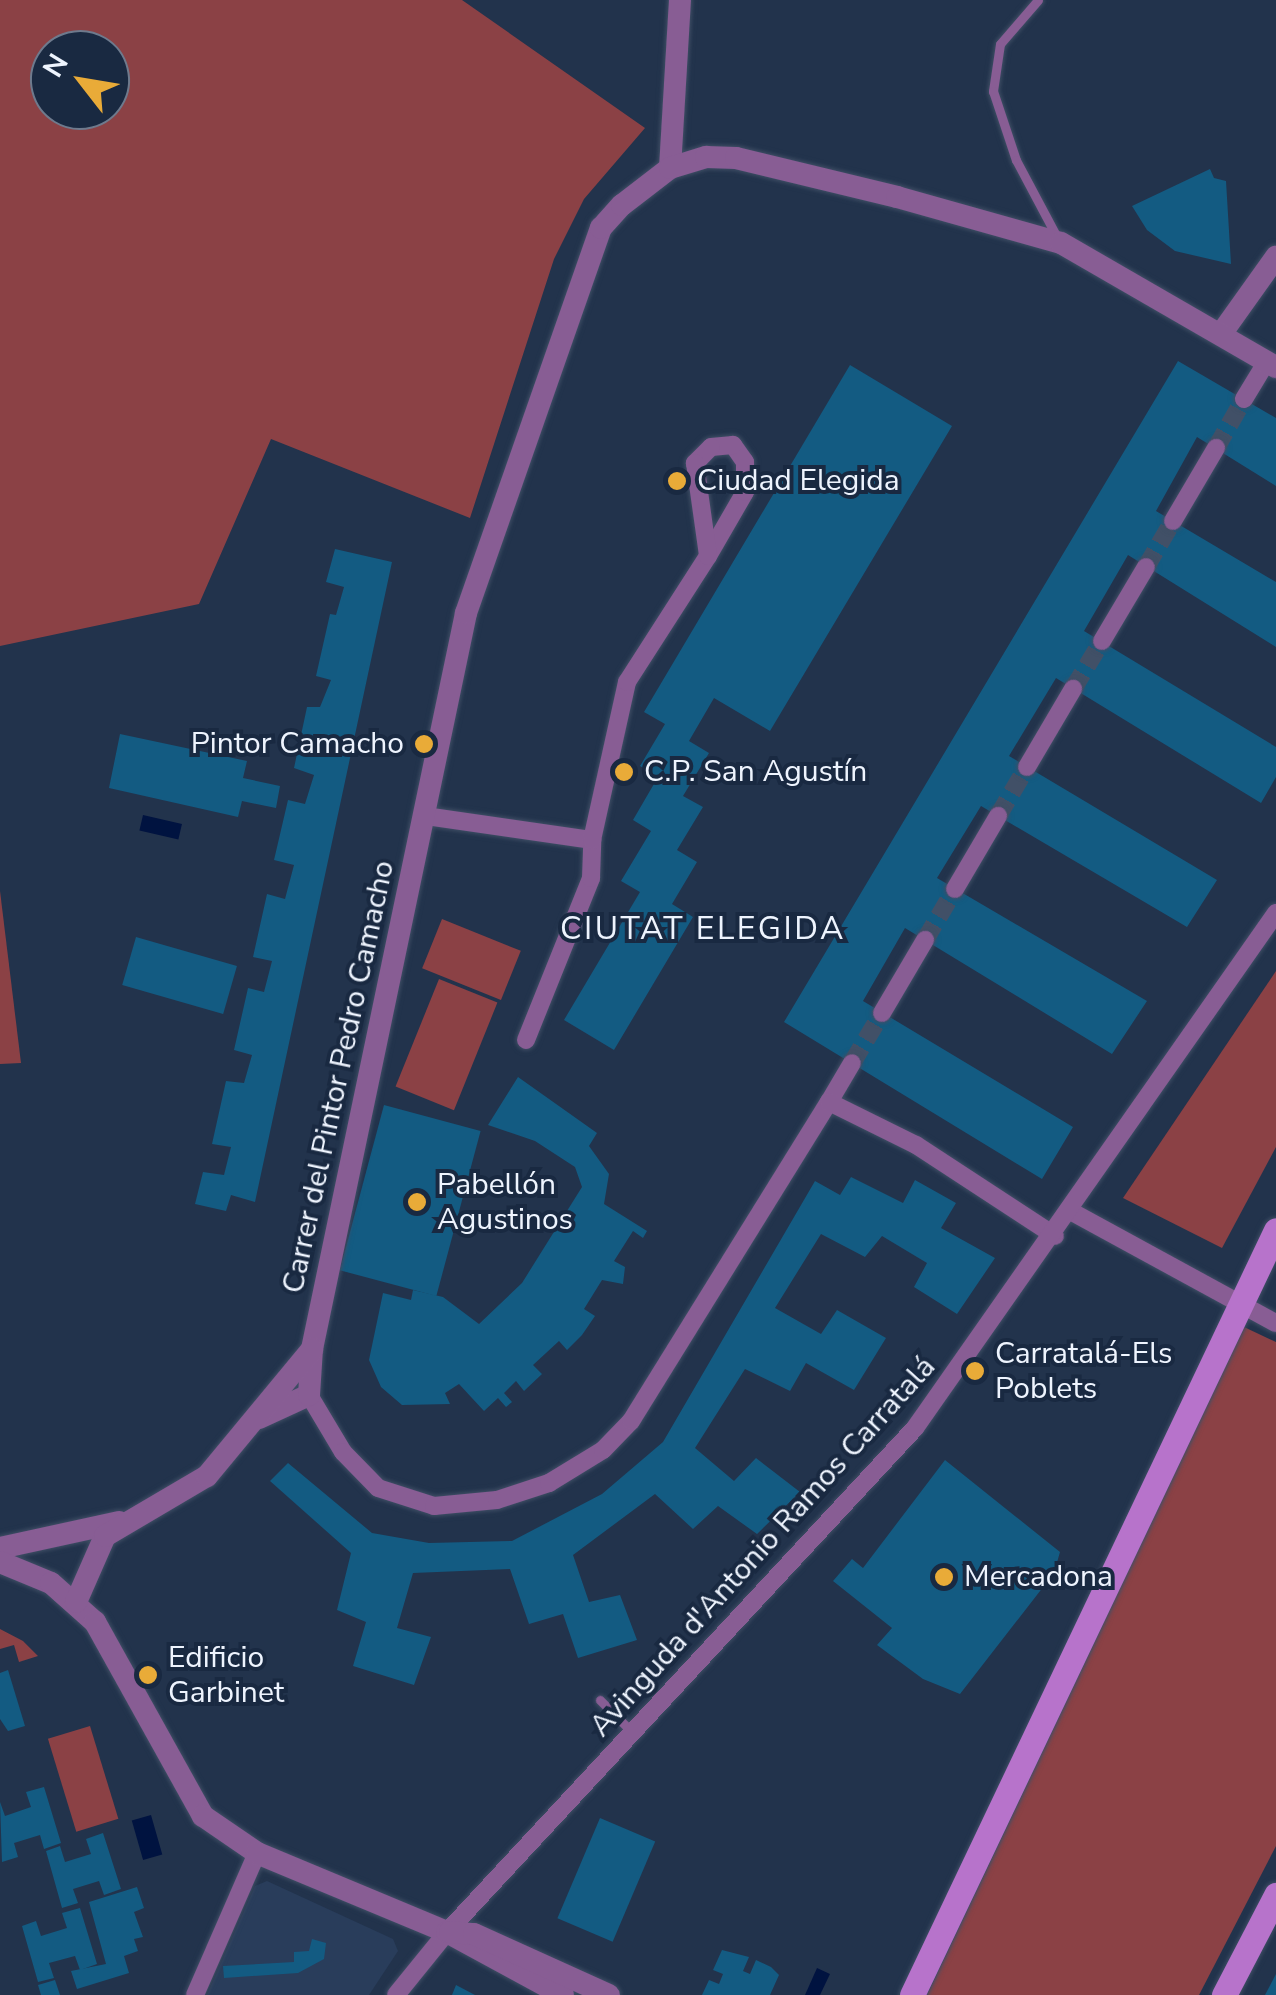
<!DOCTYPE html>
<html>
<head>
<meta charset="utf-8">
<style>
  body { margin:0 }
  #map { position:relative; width:1276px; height:1995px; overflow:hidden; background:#22334c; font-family:"Nunito Sans",sans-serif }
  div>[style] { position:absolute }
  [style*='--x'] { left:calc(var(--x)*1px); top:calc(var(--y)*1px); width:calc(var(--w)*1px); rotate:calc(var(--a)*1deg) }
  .built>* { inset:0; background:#293d5b }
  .green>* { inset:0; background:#8b4145; transform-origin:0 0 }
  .water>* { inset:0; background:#001340; transform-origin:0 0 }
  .building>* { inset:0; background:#135b82; transform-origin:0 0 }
  .minor-tunnel>* { height:18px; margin-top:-9px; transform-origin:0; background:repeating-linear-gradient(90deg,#415067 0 18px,transparent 0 27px) }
  .roads { filter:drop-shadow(0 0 2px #3f4e65) drop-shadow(0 0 2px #3f4e65) }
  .service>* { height:9px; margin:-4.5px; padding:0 4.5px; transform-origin:4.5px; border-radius:4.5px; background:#885d94 }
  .minor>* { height:18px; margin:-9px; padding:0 9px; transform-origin:9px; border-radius:9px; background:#885d94 }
  .tertiary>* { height:22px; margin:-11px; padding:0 11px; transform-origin:11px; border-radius:11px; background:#885d94 }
  .secondary>* { height:25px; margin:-12.5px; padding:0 12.5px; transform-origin:12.5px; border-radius:12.5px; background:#b773cb }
  .dots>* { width:28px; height:28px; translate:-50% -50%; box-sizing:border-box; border:5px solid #192941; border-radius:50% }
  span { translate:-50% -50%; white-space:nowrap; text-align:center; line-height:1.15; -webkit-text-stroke:8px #192941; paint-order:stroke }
  .poi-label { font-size:30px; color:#eef4fe }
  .left { translate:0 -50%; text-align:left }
  .right { translate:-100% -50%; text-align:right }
  .street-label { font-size:30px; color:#eef4fe }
  .neighbourhood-label { font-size:32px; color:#eef4fe; letter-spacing:2.5px }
  .north { position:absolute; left:30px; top:30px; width:100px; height:100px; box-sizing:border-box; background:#192941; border:2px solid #6e7a8d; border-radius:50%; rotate:301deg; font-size:28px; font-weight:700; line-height:40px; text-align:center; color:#eef4fe }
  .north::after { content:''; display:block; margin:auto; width:35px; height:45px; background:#e9ab38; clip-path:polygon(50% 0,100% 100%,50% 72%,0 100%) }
</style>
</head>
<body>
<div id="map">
  <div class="built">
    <div style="clip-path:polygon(267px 1881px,393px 1939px,398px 1951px,369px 1995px,207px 1995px,255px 1886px)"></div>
  </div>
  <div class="green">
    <div style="clip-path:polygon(evenodd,0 0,462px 0,645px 128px,584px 199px,554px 259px,470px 518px,271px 439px,199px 604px,0 646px,0 0,50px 50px,110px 50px,110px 110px,50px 110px,50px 50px)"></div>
    <div style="clip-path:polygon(0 891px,21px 1063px,0 1064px)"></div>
    <div style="left:442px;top:919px;width:85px;height:53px;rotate:22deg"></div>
    <div style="clip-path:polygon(1276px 971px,1276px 1147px,1222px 1248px,1123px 1198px)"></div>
    <div style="left:439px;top:979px;width:63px;height:116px;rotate:22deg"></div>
    <div style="clip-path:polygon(1244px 1327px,1276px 1342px,1276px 1846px,1199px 1995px,927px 1995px)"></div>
    <div style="clip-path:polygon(0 1629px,23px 1641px,38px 1656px,19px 1662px,14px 1645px,0 1649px)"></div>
    <div style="left:90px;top:1726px;width:97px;height:44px;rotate:73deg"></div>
  </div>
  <div class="water">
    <div style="left:143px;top:815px;width:40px;height:16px;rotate:13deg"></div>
    <div style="left:151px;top:1815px;width:41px;height:20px;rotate:74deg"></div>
    <div style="clip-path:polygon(817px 1968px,830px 1974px,820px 1995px,805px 1995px)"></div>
  </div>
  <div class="building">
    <div style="clip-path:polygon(1210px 169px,1214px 178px,1226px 181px,1231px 264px,1175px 251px,1147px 230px,1132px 206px)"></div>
    <div style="clip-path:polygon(1178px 361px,1276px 418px,1276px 486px,1197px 437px,1156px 511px,1276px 582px,1276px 647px,1128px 555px,1084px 631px,1276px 747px,1276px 777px,1261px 803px,1056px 678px,1009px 756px,1217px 880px,1187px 927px,981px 806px,937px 878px,1147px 1001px,1112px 1054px,905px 928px,863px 1001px,1073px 1127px,1042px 1179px,784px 1022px)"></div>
    <div style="clip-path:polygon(850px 365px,952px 426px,770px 731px,714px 698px,689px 741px,709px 753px,683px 796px,703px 807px,677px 850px,697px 862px,672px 904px,693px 917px,614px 1050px,564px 1020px,640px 892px,621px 881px,651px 831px,633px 820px,658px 777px,640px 766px,665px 724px,644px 712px)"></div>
    <div style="clip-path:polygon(335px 549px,392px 562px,255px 1202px,231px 1195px,226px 1211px,195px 1204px,203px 1172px,224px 1175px,231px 1147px,212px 1144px,226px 1081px,244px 1083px,252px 1055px,234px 1050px,248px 988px,264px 992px,272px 961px,253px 957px,267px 894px,285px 899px,294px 865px,274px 860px,288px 800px,305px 804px,314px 775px,294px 768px,307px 707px,320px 707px,331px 680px,316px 676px,330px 614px,336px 615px,344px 587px,326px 582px)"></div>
    <div style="clip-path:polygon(120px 734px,247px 761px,243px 778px,280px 786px,276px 808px,242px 801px,238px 817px,109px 788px)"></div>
    <div style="left:136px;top:937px;width:105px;height:50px;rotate:16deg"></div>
    <div style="clip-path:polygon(518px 1077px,597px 1133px,589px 1146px,609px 1174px,604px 1204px,647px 1231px,643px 1238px,633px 1231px,614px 1261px,625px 1267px,623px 1284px,602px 1280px,584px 1309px,595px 1316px,582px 1335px,567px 1350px,559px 1341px,533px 1365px,542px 1374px,524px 1391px,516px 1381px,504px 1393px,512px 1402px,506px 1407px,498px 1398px,484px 1411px,459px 1384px,445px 1393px,450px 1404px,402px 1405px,381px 1387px,369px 1360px,383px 1293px,411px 1300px,413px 1290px,443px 1297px,479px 1324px,522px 1283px,582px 1187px,575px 1167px,535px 1141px,488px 1125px)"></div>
    <div style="left:384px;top:1105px;width:100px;height:171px;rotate:15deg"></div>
    <div style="clip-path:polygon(851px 1177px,903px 1203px,915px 1180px,956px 1203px,941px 1228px,995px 1258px,957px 1314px,914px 1287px,927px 1263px,882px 1236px,865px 1257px,821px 1234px,775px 1308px,821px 1334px,837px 1310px,886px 1338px,854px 1390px,806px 1363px,790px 1391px,745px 1369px,695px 1448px,734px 1481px,756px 1458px,800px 1492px,757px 1534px,718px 1506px,693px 1529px,655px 1494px,573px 1555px,589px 1602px,620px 1595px,637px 1640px,578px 1658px,563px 1614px,529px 1624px,510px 1569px,413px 1573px,397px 1628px,431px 1637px,414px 1685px,353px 1666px,366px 1622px,337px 1610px,351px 1553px,270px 1481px,288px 1463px,372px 1533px,429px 1543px,512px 1541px,602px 1494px,663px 1442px,815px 1181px,840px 1195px)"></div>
    <div style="clip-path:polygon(945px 1460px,1060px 1552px,1054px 1573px,960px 1694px,923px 1679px,877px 1645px,892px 1628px,833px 1581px,852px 1559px,863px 1568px)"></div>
    <div style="clip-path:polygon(8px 1670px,25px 1726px,8px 1731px,0 1719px,0 1673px)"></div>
    <div style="clip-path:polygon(44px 1787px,61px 1843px,44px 1849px,40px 1835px,14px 1843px,18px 1857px,2px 1862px,0 1802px,5px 1816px,31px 1807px,26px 1792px)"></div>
    <div style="left:600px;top:1818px;width:60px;height:109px;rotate:23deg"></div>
    <div style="clip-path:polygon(103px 1833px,121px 1889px,104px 1895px,99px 1881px,73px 1889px,78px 1903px,62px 1908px,46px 1851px,60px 1846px,65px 1862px,91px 1854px,86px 1839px)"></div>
    <div style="clip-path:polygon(137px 1887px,144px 1908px,134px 1912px,143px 1937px,134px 1939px,138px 1951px,124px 1956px,129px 1973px,77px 1989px,71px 1971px,106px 1964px,89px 1902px)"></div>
    <div style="clip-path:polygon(80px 1908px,97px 1964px,80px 1970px,75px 1956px,49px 1963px,54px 1978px,38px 1982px,22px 1926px,36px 1921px,41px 1936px,67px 1928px,62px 1913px)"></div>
    <div style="clip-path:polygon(312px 1939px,326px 1943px,324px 1959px,298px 1973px,224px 1978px,223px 1966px,294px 1962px,294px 1952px,309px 1951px)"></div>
    <div style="clip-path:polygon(722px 1950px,749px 1957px,743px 1971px,750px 1974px,756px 1960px,771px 1967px,779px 1975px,770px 1995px,702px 1995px,709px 1980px,719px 1984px,723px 1974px,713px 1970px)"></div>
    <div style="clip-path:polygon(1276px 1974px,1276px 1995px,1265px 1995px)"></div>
    <div style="clip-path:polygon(55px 1980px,60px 1995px,41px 1995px,38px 1985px)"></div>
    <div style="clip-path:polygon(456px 1985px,475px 1995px,452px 1995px)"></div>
  </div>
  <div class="minor-tunnel">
    <div style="--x:1216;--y:448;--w:56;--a:-60.3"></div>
    <div style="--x:1146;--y:567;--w:53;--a:-59.6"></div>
    <div style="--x:1073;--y:689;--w:56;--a:-58.9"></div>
    <div style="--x:998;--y:816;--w:57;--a:-59.4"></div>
    <div style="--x:925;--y:940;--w:59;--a:-59.5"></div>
    <div style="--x:852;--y:1063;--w:58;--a:-59"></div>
  </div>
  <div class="roads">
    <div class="service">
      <div style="--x:1038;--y:0;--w:58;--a:130.8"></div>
      <div style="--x:1000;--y:44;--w:48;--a:98.5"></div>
      <div style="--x:993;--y:91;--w:73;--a:71.6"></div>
      <div style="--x:1016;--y:160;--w:87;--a:62"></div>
      <div style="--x:600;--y:1700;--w:47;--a:45"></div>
    </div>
    <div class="minor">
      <div style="--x:1244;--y:399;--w:44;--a:-58.8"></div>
      <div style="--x:1173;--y:521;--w:85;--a:-59.5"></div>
      <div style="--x:1102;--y:641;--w:86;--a:-59.3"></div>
      <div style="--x:1027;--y:767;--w:91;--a:-59.5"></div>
      <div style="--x:425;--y:816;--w:169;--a:8.2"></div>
      <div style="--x:955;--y:889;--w:85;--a:-59.5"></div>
      <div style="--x:882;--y:1013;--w:85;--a:-59.5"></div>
      <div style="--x:526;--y:1040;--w:175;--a:-68.1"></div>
      <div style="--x:591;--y:878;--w:38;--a:-88"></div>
      <div style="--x:592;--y:840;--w:162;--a:-77.5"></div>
      <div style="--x:627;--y:682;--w:150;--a:-57.3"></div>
      <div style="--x:708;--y:556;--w:74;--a:-60"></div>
      <div style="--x:745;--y:492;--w:30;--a:-90"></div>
      <div style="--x:745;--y:462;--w:21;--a:-125"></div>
      <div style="--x:733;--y:445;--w:22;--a:175"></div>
      <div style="--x:711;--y:447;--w:23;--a:135"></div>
      <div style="--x:695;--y:463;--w:94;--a:82"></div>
      <div style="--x:829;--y:1102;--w:45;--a:-59.5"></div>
      <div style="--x:1072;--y:1212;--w:232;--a:28.6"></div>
      <div style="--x:309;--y:1395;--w:66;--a:59.2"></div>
      <div style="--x:343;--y:1452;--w:50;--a:45.8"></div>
      <div style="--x:378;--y:1488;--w:59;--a:17.8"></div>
      <div style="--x:434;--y:1506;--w:63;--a:-5.4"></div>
      <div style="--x:497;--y:1500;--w:55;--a:-18.1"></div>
      <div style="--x:549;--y:1483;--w:63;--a:-31.4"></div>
      <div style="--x:603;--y:1450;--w:40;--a:-46"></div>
      <div style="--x:631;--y:1421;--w:375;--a:-58.2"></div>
      <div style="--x:829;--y:1102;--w:97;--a:26.3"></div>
      <div style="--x:916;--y:1145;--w:166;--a:33.2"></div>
      <div style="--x:195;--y:1995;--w:155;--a:-66.4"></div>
      <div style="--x:396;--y:1995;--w:81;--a:-51"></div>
      <div style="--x:447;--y:1932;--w:688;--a:-47.12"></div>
      <div style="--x:915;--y:1428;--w:629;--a:-54.97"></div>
    </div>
    <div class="tertiary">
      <div style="--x:670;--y:168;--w:168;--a:-86.6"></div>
      <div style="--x:1221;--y:334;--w:95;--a:-54.5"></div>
      <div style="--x:259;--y:1418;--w:55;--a:-24.7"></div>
      <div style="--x:309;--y:1395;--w:46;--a:-86.3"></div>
      <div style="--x:312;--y:1349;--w:752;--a:-78.18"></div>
      <div style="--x:466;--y:613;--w:408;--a:-70.7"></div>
      <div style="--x:601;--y:228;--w:31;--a:-48"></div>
      <div style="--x:622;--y:205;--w:61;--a:-37.6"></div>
      <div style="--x:670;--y:168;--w:38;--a:-17"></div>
      <div style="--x:706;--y:157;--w:30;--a:2"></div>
      <div style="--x:736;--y:158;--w:166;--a:13.6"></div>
      <div style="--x:897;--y:197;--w:170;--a:15.7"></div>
      <div style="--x:1061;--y:243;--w:248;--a:30"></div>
      <div style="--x:0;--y:1548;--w:122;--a:-12.3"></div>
      <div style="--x:0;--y:1562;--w:55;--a:22.4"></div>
      <div style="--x:51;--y:1583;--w:59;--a:41.6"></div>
      <div style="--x:95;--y:1622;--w:222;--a:60.9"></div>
      <div style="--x:203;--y:1816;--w:65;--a:34.4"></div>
      <div style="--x:257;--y:1853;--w:206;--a:22.6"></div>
      <div style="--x:447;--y:1932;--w:132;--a:28.5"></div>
      <div style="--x:76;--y:1602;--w:72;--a:-66.3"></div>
      <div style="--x:105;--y:1536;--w:118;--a:-30.5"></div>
      <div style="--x:207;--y:1476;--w:165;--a:-50.4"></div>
      <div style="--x:450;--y:1932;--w:24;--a:5"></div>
      <div style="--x:474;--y:1934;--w:148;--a:24.3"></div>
    </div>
    <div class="secondary">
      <div style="--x:912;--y:1995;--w:847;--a:-64.55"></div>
      <div style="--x:1224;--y:1995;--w:113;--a:-62.5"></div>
    </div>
  </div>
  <div class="dots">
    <div style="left:677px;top:481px;background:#e9ab38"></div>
    <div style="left:424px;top:744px;background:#e9ab38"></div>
    <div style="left:624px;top:772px;background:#e9ab38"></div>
    <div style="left:417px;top:1202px;background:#e9ab38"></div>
    <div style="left:975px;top:1371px;background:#e9ab38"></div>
    <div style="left:944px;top:1577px;background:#e9ab38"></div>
    <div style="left:148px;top:1675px;background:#e9ab38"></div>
  </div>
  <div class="poi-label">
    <span class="left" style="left:697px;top:481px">Ciudad Elegida</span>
    <span class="right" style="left:404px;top:744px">Pintor Camacho</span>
    <span class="left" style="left:644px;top:772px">C.P. San Agustín</span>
    <span class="left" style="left:437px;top:1202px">Pabellón<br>Agustinos</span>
    <span class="left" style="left:995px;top:1371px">Carratalá-Els<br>Poblets</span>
    <span class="left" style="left:964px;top:1577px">Mercadona</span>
    <span class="left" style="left:168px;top:1675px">Edificio<br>Garbinet</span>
  </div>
  <div class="street-label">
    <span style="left:339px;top:1077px;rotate:-78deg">Carrer del Pintor Pedro Camacho</span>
    <span style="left:763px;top:1547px;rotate:-48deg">Avinguda d'Antonio Ramos Carratalá</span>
  </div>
  <div class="neighbourhood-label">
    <span style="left:703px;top:929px">CIUTAT ELEGIDA</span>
  </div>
  <div class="north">N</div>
</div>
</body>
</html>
